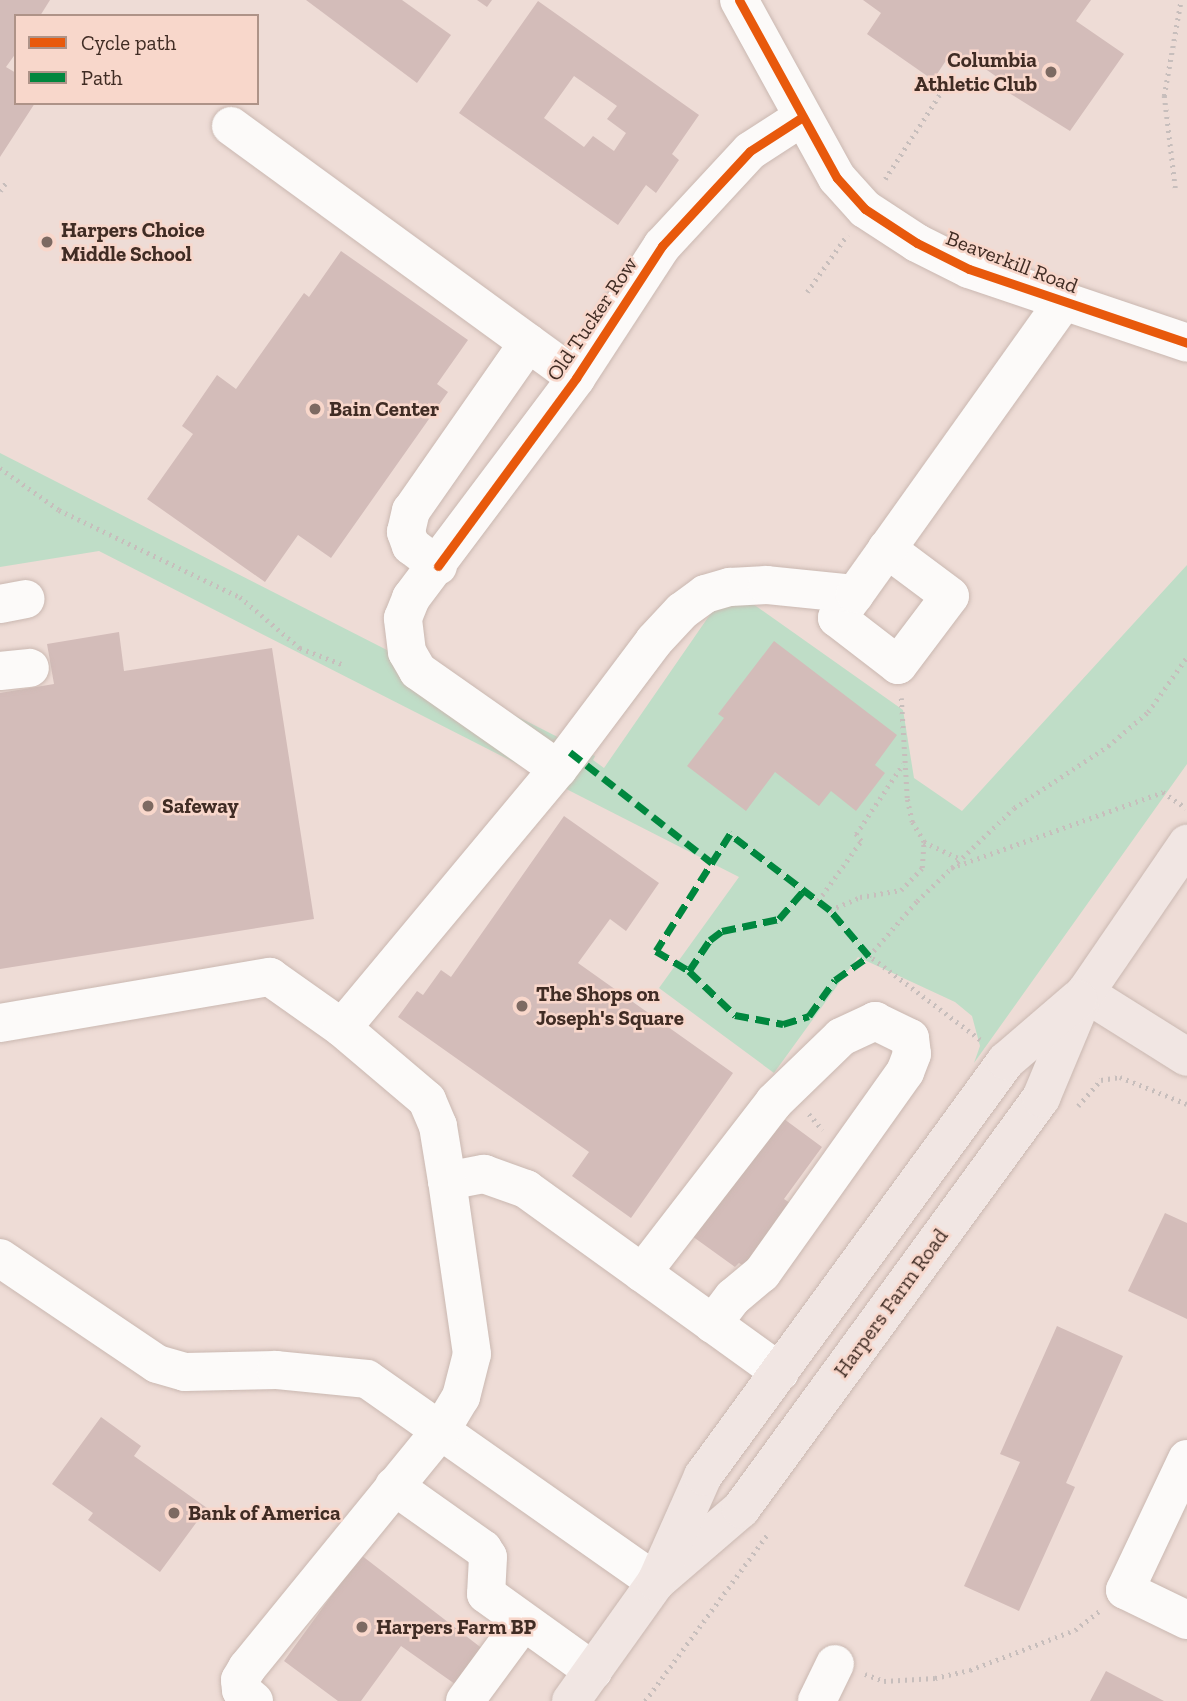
<!DOCTYPE html>
<html>
<head>
<meta charset="utf-8">
<style>
  body { margin:0 }
  #map { position:relative; width:1187px; height:1701px; overflow:hidden; background:#eedcd6; font-family:"Zilla Slab",serif }
  div>[style] { position:absolute }
  [style*='--x'] { left:calc(var(--x)*1px); top:calc(var(--y)*1px); width:calc(var(--w)*1px); rotate:calc(var(--a)*1deg) }
  .green>* { inset:0; background:#bfddc7 }
  .building>* { inset:0; background:#d3bcb9 }
  .path>* { height:4.5px; margin-top:-2.25px; transform-origin:0; background:repeating-linear-gradient(90deg,#c7bebc 0 2px,transparent 0 7px) }
  .roads { filter:drop-shadow(0 0 2px #cab8b1) drop-shadow(0 0 2px #cab8b1) }
  .minor>* { height:38px; margin:-19px; padding:0 19px; transform-origin:19px; border-radius:19px; background:#fcfaf9 }
  .major>* { height:38px; margin:-19px; padding:0 19px; transform-origin:19px; border-radius:19px; background:#f1e6e3 }
  .quiet>* { height:7px; margin-top:-3.5px; transform-origin:0; background:repeating-linear-gradient(90deg,#00873e 0 14px,transparent 0 21px) }
  .cycleway>* { height:9px; margin:-4.5px; padding:0 4.5px; transform-origin:4.5px; border-radius:4.5px; background:#e8590c }
  .dots>* { width:19px; height:19px; translate:-50% -50%; box-sizing:border-box; border:4px solid #f8d7cb; border-radius:50% }
  span { translate:-50% -50%; white-space:nowrap; text-align:center; line-height:1.15; -webkit-text-stroke:5px #f8d7cb; paint-order:stroke }
  .poi-label { font-size:21px; color:#402c24; font-weight:700 }
  .right { translate:-100% -50%; text-align:right }
  .left { translate:0 -50%; text-align:left }
  .street-label { font-size:21px; color:#402c24 }
  .legend { position:absolute; left:14px; top:14px; width:245px; height:91px; box-sizing:border-box; background:#f8d7cb; border:2px solid #ae9388; margin:0; padding:9px 12px; list-style:none; font-size:21px; color:#402c24 }
  .legend li { display:flex; align-items:center; gap:14px; height:35px }
  .legend b { width:35px; border:2px solid #ae9388 }
</style>
</head>
<body>
<div id="map">
  <div class="green">
    <div style="clip-path:polygon(0 453px,595px 756px,593px 760px,604px 768px,729px 587px,903px 710px,914px 778px,962px 811px,1187px 565px,1187px 764px,974px 1063px,980px 1046px,972px 1016px,955px 1002px,858px 957px,774px 1073px,659px 988px,739px 877px,99px 551px,0 567px)"></div>
  </div>
  <div class="building">
    <div style="clip-path:polygon(0 0,50px 0,40px 16px,16px 16px,16px 53px,6px 67px,16px 73px,16px 103px,35px 103px,0 157px)"></div>
    <div style="clip-path:polygon(306px 0,402px 0,451px 35px,417px 83px)"></div>
    <div style="clip-path:polygon(477px 0,492px 0,487px 7px)"></div>
    <div style="clip-path:polygon(863px 0,1091px 0,1076px 21px,1124px 54px,1070px 131px,1006px 91px,1010px 86px,971px 59px,968px 65px,951px 53px,933px 80px,867px 34px,881px 13px)"></div>
    <div style="clip-path:polygon(evenodd,538px 1px,699px 115px,672px 154px,679px 160px,656px 193px,646px 185px,618px 225px,459px 113px,538px 1px,574px 76px,617px 106px,607px 119px,626px 133px,614px 151px,593px 136px,584px 147px,544px 118px,574px 76px)"></div>
    <div style="clip-path:polygon(341px 251px,468px 340px,437px 384px,448px 392px,331px 558px,298px 535px,265px 582px,147px 499px,193px 434px,182px 426px,217px 375px,236px 389px,304px 293px,309px 297px)"></div>
    <div style="clip-path:polygon(119px 632px,124px 671px,272px 648px,314px 919px,0 969px,0 693px,54px 684px,47px 644px)"></div>
    <div style="clip-path:polygon(774px 641px,897px 735px,875px 765px,885px 773px,856px 811px,831px 791px,819px 806px,775px 772px,746px 811px,687px 766px,724px 718px,718px 714px)"></div>
    <div style="clip-path:polygon(564px 816px,659px 883px,626px 931px,610px 919px,578px 963px,733px 1073px,631px 1218px,572px 1176px,589px 1152px,398px 1017px,417px 991px,423px 995px,441px 970px,451px 977px)"></div>
    <div style="clip-path:polygon(780px 1116px,822px 1147px,784px 1199px,790px 1203px,744px 1266px,739px 1263px,735px 1267px,692px 1236px)"></div>
    <div style="clip-path:polygon(1165px 1213px,1187px 1223px,1187px 1319px,1128px 1291px)"></div>
    <div style="clip-path:polygon(1057px 1326px,1123px 1356px,1066px 1483px,1075px 1487px,1019px 1611px,964px 1586px,1020px 1462px,1000px 1454px)"></div>
    <div style="clip-path:polygon(101px 1417px,141px 1446px,134px 1456px,207px 1508px,160px 1572px,88px 1520px,93px 1513px,52px 1484px)"></div>
    <div style="clip-path:polygon(361px 1555px,488px 1653px,462px 1689px,401px 1646px,361px 1701px,338px 1701px,284px 1661px)"></div>
    <div style="clip-path:polygon(1106px 1671px,1164px 1701px,1090px 1701px)"></div>
  </div>
  <div class="path">
    <div style="--x:885;--y:179;--w:121;--a:-57.1"></div>
    <div style="--x:1175;--y:188;--w:93;--a:-96.8"></div>
    <div style="--x:1164;--y:96;--w:97;--a:-80"></div>
    <div style="--x:0;--y:191;--w:12;--a:-55"></div>
    <div style="--x:807;--y:292;--w:70;--a:-54.9"></div>
    <div style="--x:0;--y:468;--w:72;--a:35.4"></div>
    <div style="--x:59;--y:510;--w:201;--a:25.7"></div>
    <div style="--x:240;--y:597;--w:79;--a:40.4"></div>
    <div style="--x:300;--y:648;--w:47;--a:21.1"></div>
    <div style="--x:924;--y:842;--w:38;--a:25"></div>
    <div style="--x:951;--y:868;--w:225;--a:-19.7"></div>
    <div style="--x:1163;--y:792;--w:28;--a:35"></div>
    <div style="--x:818;--y:901;--w:74;--a:-54.4"></div>
    <div style="--x:861;--y:841;--w:9;--a:-126"></div>
    <div style="--x:856;--y:834;--w:84;--a:-56.1"></div>
    <div style="--x:830;--y:910;--w:33;--a:-23"></div>
    <div style="--x:860;--y:897;--w:42;--a:-9.7"></div>
    <div style="--x:901;--y:890;--w:30;--a:-46"></div>
    <div style="--x:922;--y:868;--w:26;--a:-86"></div>
    <div style="--x:924;--y:842;--w:23;--a:-121"></div>
    <div style="--x:912;--y:822;--w:25;--a:-102"></div>
    <div style="--x:907;--y:798;--w:100;--a:-93.4"></div>
    <div style="--x:980;--y:1040;--w:139;--a:-142.9"></div>
    <div style="--x:869;--y:956;--w:73;--a:-48.9"></div>
    <div style="--x:917;--y:901;--w:134;--a:-43.8"></div>
    <div style="--x:1014;--y:808;--w:113;--a:-33.4"></div>
    <div style="--x:1108;--y:746;--w:52;--a:-40.4"></div>
    <div style="--x:1148;--y:712;--w:67;--a:-54.7"></div>
    <div style="--x:1078;--y:1106;--w:35;--a:-49"></div>
    <div style="--x:1101;--y:1080;--w:19;--a:-9"></div>
    <div style="--x:1120;--y:1077;--w:72;--a:21.9"></div>
    <div style="--x:809;--y:1114;--w:21;--a:49"></div>
    <div style="--x:865;--y:1674;--w:20;--a:20"></div>
    <div style="--x:884;--y:1681;--w:51;--a:-3.4"></div>
    <div style="--x:935;--y:1678;--w:36;--a:-13"></div>
    <div style="--x:970;--y:1670;--w:112;--a:-20.9"></div>
    <div style="--x:1075;--y:1630;--w:31;--a:-38"></div>
    <div style="--x:645;--y:1701;--w:206;--a:-53.7"></div>
  </div>
  <div class="roads">
    <div class="minor">
      <div style="--x:739;--y:0;--w:203;--a:61.2"></div>
      <div style="--x:837;--y:178;--w:42;--a:47.9"></div>
      <div style="--x:865;--y:209;--w:62;--a:33.2"></div>
      <div style="--x:917;--y:243;--w:58;--a:26.6"></div>
      <div style="--x:969;--y:269;--w:230;--a:18.7"></div>
      <div style="--x:231;--y:126;--w:427;--a:36.1"></div>
      <div style="--x:438;--y:566;--w:34;--a:-143"></div>
      <div style="--x:411;--y:546;--w:15;--a:-110"></div>
      <div style="--x:406;--y:532;--w:22;--a:-77"></div>
      <div style="--x:411;--y:511;--w:205;--a:-55.1"></div>
      <div style="--x:855;--y:594;--w:30;--a:127"></div>
      <div style="--x:837;--y:618;--w:77;--a:37.6"></div>
      <div style="--x:898;--y:665;--w:86;--a:-53"></div>
      <div style="--x:950;--y:596;--w:79;--a:-143.3"></div>
      <div style="--x:0;--y:604;--w:26;--a:-11"></div>
      <div style="--x:0;--y:671;--w:30;--a:-6"></div>
      <div style="--x:558;--y:769;--w:171;--a:-145"></div>
      <div style="--x:418;--y:671;--w:22;--a:-120"></div>
      <div style="--x:407;--y:652;--w:34;--a:-97"></div>
      <div style="--x:403;--y:618;--w:22;--a:-68"></div>
      <div style="--x:411;--y:598;--w:275;--a:-53.1"></div>
      <div style="--x:576;--y:378;--w:158;--a:-56.9"></div>
      <div style="--x:662;--y:246;--w:129;--a:-47.2"></div>
      <div style="--x:750;--y:151;--w:61;--a:-32.9"></div>
      <div style="--x:0;--y:1023;--w:274;--a:-9.7"></div>
      <div style="--x:270;--y:977;--w:88;--a:35.3"></div>
      <div style="--x:447;--y:1181;--w:38;--a:-11"></div>
      <div style="--x:484;--y:1174;--w:45;--a:19.7"></div>
      <div style="--x:526;--y:1189;--w:313;--a:35.8"></div>
      <div style="--x:0;--y:1258;--w:189;--a:34"></div>
      <div style="--x:157;--y:1364;--w:29;--a:16"></div>
      <div style="--x:185;--y:1372;--w:91;--a:-1.3"></div>
      <div style="--x:276;--y:1370;--w:91;--a:5.6"></div>
      <div style="--x:367;--y:1379;--w:353;--a:35.1"></div>
      <div style="--x:642;--y:1273;--w:216;--a:-52.3"></div>
      <div style="--x:774;--y:1102;--w:93;--a:-44.1"></div>
      <div style="--x:841;--y:1037;--w:38;--a:-25"></div>
      <div style="--x:875;--y:1021;--w:39;--a:26"></div>
      <div style="--x:910;--y:1038;--w:16;--a:83"></div>
      <div style="--x:912;--y:1054;--w:19;--a:111"></div>
      <div style="--x:905;--y:1072;--w:247;--a:125.4"></div>
      <div style="--x:762;--y:1273;--w:38;--a:140"></div>
      <div style="--x:733;--y:1297;--w:34;--a:127"></div>
      <div style="--x:1187;--y:1459;--w:145;--a:115.3"></div>
      <div style="--x:1125;--y:1590;--w:69;--a:25.8"></div>
      <div style="--x:394;--y:1486;--w:109;--a:35.3"></div>
      <div style="--x:483;--y:1549;--w:9;--a:58"></div>
      <div style="--x:488;--y:1557;--w:37;--a:93"></div>
      <div style="--x:486;--y:1594;--w:132;--a:35.7"></div>
      <div style="--x:254;--y:1701;--w:17;--a:-140"></div>
      <div style="--x:241;--y:1690;--w:10;--a:-96"></div>
      <div style="--x:240;--y:1680;--w:14;--a:-60"></div>
      <div style="--x:247;--y:1668;--w:307;--a:-50.8"></div>
      <div style="--x:441;--y:1430;--w:39;--a:-59"></div>
      <div style="--x:461;--y:1397;--w:44;--a:-75.7"></div>
      <div style="--x:472;--y:1354;--w:175;--a:-98.2"></div>
      <div style="--x:447;--y:1181;--w:56;--a:-99.3"></div>
      <div style="--x:438;--y:1126;--w:28;--a:-113"></div>
      <div style="--x:427;--y:1100;--w:111;--a:-139.7"></div>
      <div style="--x:342;--y:1028;--w:337;--a:-50.2"></div>
      <div style="--x:558;--y:769;--w:160;--a:-53.1"></div>
      <div style="--x:654;--y:641;--w:41;--a:-47"></div>
      <div style="--x:682;--y:611;--w:29;--a:-36"></div>
      <div style="--x:705;--y:594;--w:26;--a:-16"></div>
      <div style="--x:730;--y:587;--w:37;--a:-3"></div>
      <div style="--x:767;--y:585;--w:88;--a:5.8"></div>
      <div style="--x:855;--y:594;--w:359;--a:-54.5"></div>
      <div style="--x:465;--y:1701;--w:98;--a:-53.7"></div>
      <div style="--x:817;--y:1701;--w:41;--a:-64.1"></div>
    </div>
    <div class="major">
      <div style="--x:1085;--y:993;--w:120;--a:32.1"></div>
      <div style="--x:656;--y:1582;--w:112;--a:-40.7"></div>
      <div style="--x:741;--y:1509;--w:509;--a:-53.87"></div>
      <div style="--x:1041;--y:1098;--w:114;--a:-67.3"></div>
      <div style="--x:1085;--y:993;--w:181;--a:-55.6"></div>
      <div style="--x:571;--y:1701;--w:146;--a:-54.5"></div>
      <div style="--x:656;--y:1582;--w:116;--a:-66.1"></div>
      <div style="--x:703;--y:1476;--w:514;--a:-53.87"></div>
      <div style="--x:1006;--y:1061;--w:95;--a:-40.7"></div>
    </div>
  </div>
  <div class="quiet">
    <div style="--x:570;--y:752;--w:180;--a:38"></div>
    <div style="--x:689;--y:971;--w:64;--a:43.7"></div>
    <div style="--x:735;--y:1015;--w:49;--a:10.6"></div>
    <div style="--x:783;--y:1024;--w:27;--a:-17"></div>
    <div style="--x:809;--y:1016;--w:44;--a:-54.2"></div>
    <div style="--x:835;--y:980;--w:42;--a:-35.2"></div>
    <div style="--x:869;--y:956;--w:60;--a:-130.3"></div>
    <div style="--x:830;--y:910;--w:126;--a:-142.8"></div>
    <div style="--x:730;--y:834;--w:138;--a:122.3"></div>
    <div style="--x:656;--y:951;--w:39;--a:31"></div>
    <div style="--x:689;--y:971;--w:37;--a:-56"></div>
    <div style="--x:710;--y:940;--w:15;--a:-37"></div>
    <div style="--x:722;--y:931;--w:58;--a:-11.9"></div>
    <div style="--x:779;--y:919;--w:38;--a:-49"></div>
  </div>
  <div class="cycleway">
    <div style="--x:739;--y:0;--w:203;--a:61.2"></div>
    <div style="--x:837;--y:178;--w:42;--a:47.9"></div>
    <div style="--x:865;--y:209;--w:62;--a:33.2"></div>
    <div style="--x:917;--y:243;--w:58;--a:26.6"></div>
    <div style="--x:969;--y:269;--w:230;--a:18.7"></div>
    <div style="--x:438;--y:566;--w:233;--a:-53.7"></div>
    <div style="--x:576;--y:378;--w:158;--a:-56.9"></div>
    <div style="--x:662;--y:246;--w:129;--a:-47.2"></div>
    <div style="--x:750;--y:151;--w:61;--a:-32.9"></div>
  </div>
  <div class="dots">
    <div style="left:1051px;top:72px;background:#7d6a62"></div>
    <div style="left:47px;top:242px;background:#7d6a62"></div>
    <div style="left:315px;top:409px;background:#7d6a62"></div>
    <div style="left:148px;top:806px;background:#7d6a62"></div>
    <div style="left:522px;top:1006px;background:#7d6a62"></div>
    <div style="left:174px;top:1513px;background:#7d6a62"></div>
    <div style="left:362px;top:1627px;background:#7d6a62"></div>
  </div>
  <div class="poi-label">
    <span class="right" style="left:1037px;top:72px">Columbia<br>Athletic Club</span>
    <span class="left" style="left:61px;top:242px">Harpers Choice<br>Middle School</span>
    <span class="left" style="left:329px;top:409px">Bain Center</span>
    <span class="left" style="left:162px;top:806px">Safeway</span>
    <span class="left" style="left:536px;top:1006px">The Shops on<br>Joseph's Square</span>
    <span class="left" style="left:188px;top:1513px">Bank of America</span>
    <span class="left" style="left:376px;top:1627px">Harpers Farm BP</span>
  </div>
  <div class="street-label">
    <span style="left:1012px;top:262px;rotate:21deg">Beaverkill Road</span>
    <span style="left:592px;top:319px;rotate:-56deg">Old Tucker Row</span>
    <span style="left:891px;top:1303px;rotate:-54deg">Harpers Farm Road</span>
  </div>
  <ul class="legend">
  <li><b style="height:9px;background:#e8590c"></b>Cycle path</li>
  <li><b style="height:9px;background:#00873e"></b>Path</li>
  </ul>
</div>
</body>
</html>
